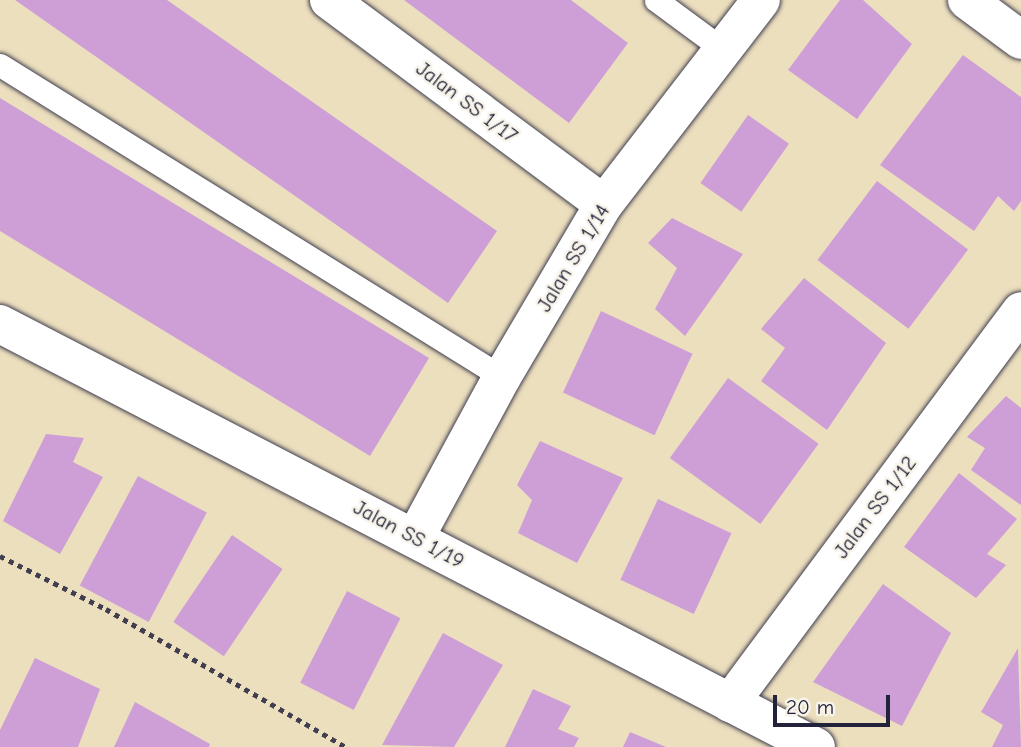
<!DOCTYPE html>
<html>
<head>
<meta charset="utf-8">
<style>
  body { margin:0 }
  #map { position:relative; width:1021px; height:747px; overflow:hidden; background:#ecdfbe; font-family:"Comic Neue",sans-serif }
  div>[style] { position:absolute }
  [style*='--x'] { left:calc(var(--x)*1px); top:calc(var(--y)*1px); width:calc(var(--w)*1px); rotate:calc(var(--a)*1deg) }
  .building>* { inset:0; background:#ce9fd6; transform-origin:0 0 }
  .path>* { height:4.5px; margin-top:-2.25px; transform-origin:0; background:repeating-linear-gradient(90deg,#403e4f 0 5px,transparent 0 10px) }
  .roads { filter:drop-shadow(0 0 2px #403e4f) drop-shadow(0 0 2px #403e4f) }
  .lane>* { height:23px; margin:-11.5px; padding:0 11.5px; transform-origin:11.5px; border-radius:11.5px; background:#fff }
  .street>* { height:38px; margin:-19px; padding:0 19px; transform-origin:19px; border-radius:19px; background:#fff }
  span { translate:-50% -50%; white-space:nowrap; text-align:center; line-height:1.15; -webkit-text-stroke:5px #f7f3e8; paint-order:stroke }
  .street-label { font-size:21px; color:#22223b }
  .scale { position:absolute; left:773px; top:695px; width:117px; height:32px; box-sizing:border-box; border:4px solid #22223b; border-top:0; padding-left:9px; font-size:21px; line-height:24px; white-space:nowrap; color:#22223b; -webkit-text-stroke:5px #f7f3e8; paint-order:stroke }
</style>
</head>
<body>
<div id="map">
  <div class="building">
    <div style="clip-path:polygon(15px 0,167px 0,497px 231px,448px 303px)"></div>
    <div style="clip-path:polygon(404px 0,571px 0,628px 43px,569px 123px)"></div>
    <div style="clip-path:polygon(840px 0,863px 0,912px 44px,857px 119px,788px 70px)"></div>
    <div style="clip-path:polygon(963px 55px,1021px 97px,1021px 201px,1014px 211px,998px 196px,974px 231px,880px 165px)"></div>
    <div style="clip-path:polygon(0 98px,429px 358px,370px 456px,0 231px)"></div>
    <div style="left:748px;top:115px;width:50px;height:83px;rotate:35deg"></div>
    <div style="left:877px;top:181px;width:114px;height:99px;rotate:37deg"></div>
    <div style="clip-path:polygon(672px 218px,743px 254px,685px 336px,655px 309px,677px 268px,648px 243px)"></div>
    <div style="clip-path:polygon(804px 278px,886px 343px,827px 430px,761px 381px,785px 348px,761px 329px)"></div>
    <div style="left:601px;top:311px;width:101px;height:90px;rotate:25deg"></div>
    <div style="left:728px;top:378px;width:112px;height:99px;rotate:36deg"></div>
    <div style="clip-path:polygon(1006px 396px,1021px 408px,1021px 505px,971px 470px,985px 448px,967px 437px)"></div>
    <div style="clip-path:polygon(46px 434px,84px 438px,73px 462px,103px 477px,60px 554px,3px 521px)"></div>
    <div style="clip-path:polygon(540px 441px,623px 478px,577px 563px,518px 533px,532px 500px,517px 485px)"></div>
    <div style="clip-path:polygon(959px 473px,1017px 519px,987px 554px,1006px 565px,976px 598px,904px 547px)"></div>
    <div style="left:138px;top:476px;width:78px;height:124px;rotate:28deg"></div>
    <div style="left:658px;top:499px;width:81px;height:89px;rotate:25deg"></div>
    <div style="left:232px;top:535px;width:61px;height:105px;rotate:34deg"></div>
    <div style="clip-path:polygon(883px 584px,951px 633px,902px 726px,813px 682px)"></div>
    <div style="left:347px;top:591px;width:60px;height:103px;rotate:27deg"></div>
    <div style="clip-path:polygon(443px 633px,503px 665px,454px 747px,382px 745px)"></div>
    <div style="clip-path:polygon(1018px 648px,1021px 747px,992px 747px,1003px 725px,981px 712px)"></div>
    <div style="clip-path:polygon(35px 658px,100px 689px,78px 747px,0 747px,0 730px)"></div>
    <div style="clip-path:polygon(533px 689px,571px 706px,558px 729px,579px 738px,574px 747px,505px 747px)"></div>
    <div style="clip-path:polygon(135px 702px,210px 744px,209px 747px,114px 747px)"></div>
    <div style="clip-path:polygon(630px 732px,666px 747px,623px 747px)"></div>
  </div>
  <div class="path">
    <div style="--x:0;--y:556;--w:119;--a:26.6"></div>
    <div style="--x:106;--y:609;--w:277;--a:29.9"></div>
  </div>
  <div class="roads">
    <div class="lane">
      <div style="--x:656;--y:0;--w:81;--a:36.4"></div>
      <div style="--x:0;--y:65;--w:591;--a:31.86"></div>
    </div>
    <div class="street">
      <div style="--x:329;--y:0;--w:342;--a:36.6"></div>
      <div style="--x:967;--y:0;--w:67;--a:36.5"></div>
      <div style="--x:0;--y:324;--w:919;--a:27.4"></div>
      <div style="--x:416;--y:536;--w:181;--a:-61.6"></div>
      <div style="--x:502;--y:377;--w:201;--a:-59.5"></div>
      <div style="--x:604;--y:204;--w:257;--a:-52.4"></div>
      <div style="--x:730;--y:703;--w:488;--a:-53.4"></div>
    </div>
  </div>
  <div class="street-label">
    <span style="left:467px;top:102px;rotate:37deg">Jalan SS 1/17</span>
    <span style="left:573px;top:258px;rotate:-59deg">Jalan SS 1/14</span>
    <span style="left:875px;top:507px;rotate:-53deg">Jalan SS 1/12</span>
    <span style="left:409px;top:534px;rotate:28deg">Jalan SS 1/19</span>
  </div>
  <div class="scale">20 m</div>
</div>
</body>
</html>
